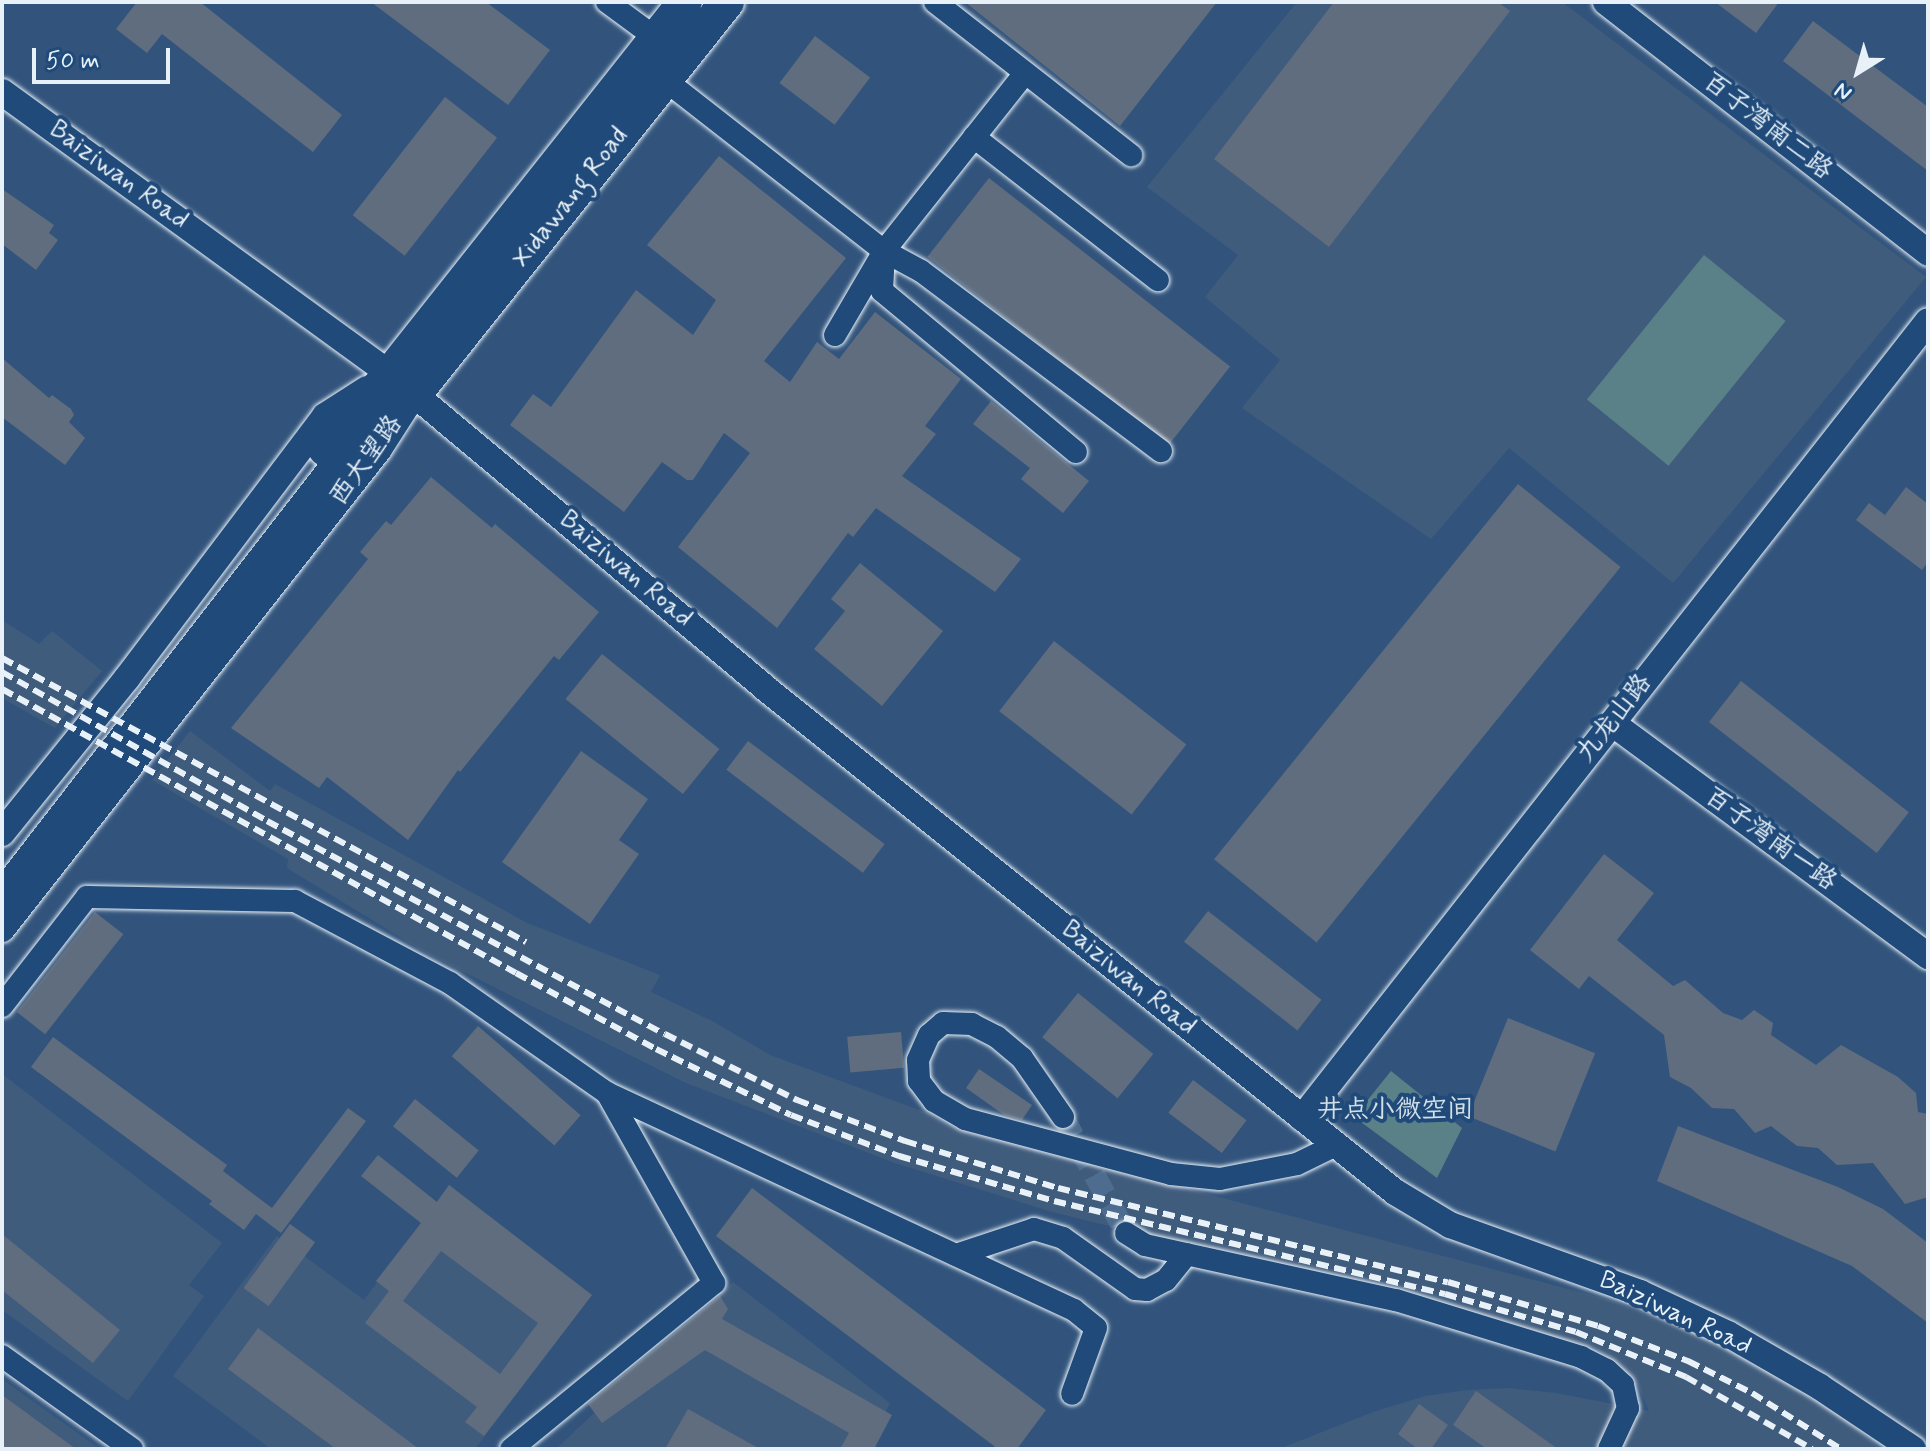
<!DOCTYPE html>
<html>
<head>
<meta charset="utf-8">
<style>
  body { margin:0 }
  #map { position:relative; width:1930px; height:1451px; overflow:hidden; background:#32547c; font-family:Mynerve,"LXGW WenKai TC",sans-serif }
  div>[style] { position:absolute }
  [style*='--x'] { left:calc(var(--x)*1px); top:calc(var(--y)*1px); width:calc(var(--w)*1px); rotate:calc(var(--a)*1deg) }
  .built>* { inset:0; background:#405c7d }
  .green>* { inset:0; background:#5a8188; transform-origin:0 0 }
  .building>* { inset:0; background:#5f6d7f; transform-origin:0 0 }
  .minor-tunnel>* { height:22px; margin-top:-11px; transform-origin:0; background:repeating-linear-gradient(90deg,#4d6c8f 0 22px,transparent 0 33px) }
  .roads { filter:drop-shadow(0 0 2px #e8f1f8) drop-shadow(0 0 2px #e8f1f8) }
  .minor>* { height:22px; margin:-11px; padding:0 11px; transform-origin:11px; border-radius:11px; background:#1f4a7a }
  .tertiary>* { height:26px; margin:-13px; padding:0 13px; transform-origin:13px; border-radius:13px; background:#1f4a7a }
  .primary>* { height:34px; margin:-17px; padding:0 17px; transform-origin:17px; border-radius:17px; background:#1f4a7a }
  .rail>* { height:6px; margin-top:-3px; transform-origin:0; background:repeating-linear-gradient(90deg,#e8f1f8 0 12px,transparent 0 18px) }
  span { translate:-50% -50%; white-space:nowrap; text-align:center; line-height:1.15; -webkit-text-stroke:8px #1f4a7a; paint-order:stroke }
  .street-label { font-size:26px; color:#e8f1f8 }
  .park-label { font-size:26px; color:#d3e0e7 }
  .frame { position:absolute; inset:0; border:4px solid #e8f1f8; pointer-events:none }
  .north { position:absolute; left:1818px; top:32px; width:80px; height:80px; -webkit-text-stroke:6px #1f4a7a; paint-order:stroke; rotate:217deg; font-size:22px; font-weight:700; line-height:32px; text-align:center; color:#e8f1f8 }
  .north::after { content:''; display:block; margin:auto; width:28px; height:36px; background:#e8f1f8; clip-path:polygon(50% 0,100% 100%,50% 72%,0 100%) }
  .scale { position:absolute; left:32px; top:48px; width:138px; height:36px; box-sizing:border-box; border:4px solid #e8f1f8; border-top:0; padding-left:10px; font-size:24px; line-height:28px; white-space:nowrap; color:#e8f1f8; -webkit-text-stroke:6px #1f4a7a; paint-order:stroke }
</style>
</head>
<body>
<div id="map">
  <div class="built">
    <div style="clip-path:polygon(1297px 2px,1562px 2px,1926px 277px,1673px 583px,1509px 448px,1431px 539px,1242px 408px,1280px 360px,1205px 297px,1238px 255px,1147px 187px)"></div>
    <div style="clip-path:polygon(2px 620px,39px 644px,52px 631px,102px 671px,55px 728px,2px 698px)"></div>
    <div style="clip-path:polygon(190px 731px,270px 791px,275px 784px,527px 923px,660px 975px,651px 992px,714px 1022px,770px 1055px,930px 1114px,949px 1126px,1610px 1300px,1692px 1331px,1771px 1373px,1840px 1416px,1881px 1449px,1279px 1449px,1373px 1412px,1425px 1396px,1468px 1390px,1508px 1388px,1556px 1393px,1649px 1411px,1635px 1379px,1596px 1348px,1049px 1211px,895px 1163px,686px 1083px,426px 953px,287px 868px,288px 859px,152px 780px)"></div>
    <div style="clip-path:polygon(2px 1074px,222px 1243px,189px 1285px,204px 1296px,128px 1401px,2px 1310px)"></div>
    <div style="clip-path:polygon(449px 1185px,592px 1295px,475px 1449px,271px 1449px,173px 1376px,277px 1236px,364px 1300px)"></div>
    <div style="clip-path:polygon(733px 1282px,890px 1403px,867px 1449px,556px 1449px)"></div>
    <div style="clip-path:polygon(2px 1379px,100px 1449px,2px 1449px)"></div>
  </div>
  <div class="green">
    <div style="left:1704px;top:255px;width:105px;height:186px;rotate:39deg"></div>
    <div style="clip-path:polygon(1391px 1071px,1462px 1128px,1437px 1178px,1354px 1117px)"></div>
  </div>
  <div class="building">
    <div style="clip-path:polygon(137px 2px,200px 2px,342px 115px,313px 152px,162px 34px,147px 53px,116px 29px)"></div>
    <div style="clip-path:polygon(371px 2px,486px 2px,550px 50px,508px 105px)"></div>
    <div style="clip-path:polygon(965px 2px,1217px 2px,1120px 126px)"></div>
    <div style="clip-path:polygon(1334px 2px,1498px 2px,1510px 11px,1329px 247px,1214px 159px)"></div>
    <div style="clip-path:polygon(1715px 2px,1779px 2px,1756px 33px)"></div>
    <div style="clip-path:polygon(1813px 21px,1928px 107px,1928px 171px,1783px 61px)"></div>
    <div style="left:815px;top:36px;width:69px;height:59px;rotate:37deg"></div>
    <div style="left:445px;top:97px;width:66px;height:150px;rotate:38deg"></div>
    <div style="clip-path:polygon(719px 156px,846px 258px,764px 361px,790px 382px,817px 342px,839px 359px,875px 312px,961px 379px,925px 426px,936px 434px,902px 476px,1021px 559px,995px 592px,876px 508px,853px 537px,848px 533px,777px 628px,678px 547px,750px 453px,724px 433px,693px 480px,687px 480px,662px 462px,624px 512px,510px 425px,533px 394px,551px 407px,636px 290px,693px 335px,716px 300px,647px 245px)"></div>
    <div style="left:989px;top:178px;width:306px;height:100px;rotate:38deg"></div>
    <div style="clip-path:polygon(2px 189px,54px 225px,49px 233px,58px 240px,36px 270px,2px 244px)"></div>
    <div style="clip-path:polygon(2px 358px,49px 398px,52px 395px,71px 409px,74px 415px,69px 422px,85px 438px,65px 465px,2px 417px)"></div>
    <div style="clip-path:polygon(991px 401px,1089px 481px,1063px 513px,1021px 479px,1030px 468px,973px 424px)"></div>
    <div style="clip-path:polygon(431px 477px,492px 528px,495px 524px,599px 612px,559px 660px,554px 656px,460px 772px,458px 770px,408px 840px,327px 777px,319px 788px,231px 728px,368px 559px,360px 552px,386px 521px,391px 525px)"></div>
    <div style="left:1518px;top:484px;width:132px;height:483px;rotate:39deg"></div>
    <div style="clip-path:polygon(1906px 487px,1928px 504px,1928px 562px,1922px 570px,1856px 520px,1869px 503px,1885px 515px)"></div>
    <div style="clip-path:polygon(860px 563px,943px 631px,882px 706px,814px 649px,845px 611px,831px 599px)"></div>
    <div style="left:1054px;top:641px;width:168px;height:89px;rotate:38deg"></div>
    <div style="left:602px;top:654px;width:151px;height:58px;rotate:39deg"></div>
    <div style="left:1741px;top:681px;width:213px;height:52px;rotate:38deg"></div>
    <div style="left:748px;top:741px;width:171px;height:36px;rotate:37deg"></div>
    <div style="clip-path:polygon(581px 751px,648px 799px,619px 840px,639px 854px,590px 924px,502px 862px)"></div>
    <div style="clip-path:polygon(1604px 854px,1654px 893px,1617px 940px,1673px 986px,1685px 980px,1723px 1013px,1742px 1020px,1754px 1010px,1773px 1023px,1771px 1035px,1816px 1065px,1841px 1045px,1898px 1077px,1916px 1093px,1918px 1112px,1928px 1114px,1928px 1197px,1905px 1204px,1873px 1163px,1837px 1165px,1818px 1148px,1797px 1146px,1771px 1126px,1755px 1133px,1734px 1109px,1712px 1108px,1691px 1088px,1670px 1077px,1664px 1035px,1589px 976px,1579px 989px,1530px 950px)"></div>
    <div style="left:1208px;top:911px;width:144px;height:39px;rotate:38deg"></div>
    <div style="left:95px;top:912px;width:36px;height:127px;rotate:38deg"></div>
    <div style="left:1078px;top:993px;width:97px;height:57px;rotate:39deg"></div>
    <div style="left:1508px;top:1018px;width:94px;height:106px;rotate:22deg"></div>
    <div style="left:478px;top:1026px;width:136px;height:40px;rotate:41deg"></div>
    <div style="left:901px;top:1032px;width:36px;height:54px;rotate:85deg"></div>
    <div style="clip-path:polygon(53px 1037px,227px 1165px,223px 1171px,272px 1208px,348px 1108px,366px 1121px,281px 1233px,256px 1214px,244px 1230px,209px 1204px,212px 1201px,31px 1067px)"></div>
    <div style="clip-path:polygon(979px 1069px,1032px 1105px,1022px 1120px,1004px 1115px,966px 1088px)"></div>
    <div style="left:1193px;top:1080px;width:67px;height:41px;rotate:37deg"></div>
    <div style="left:415px;top:1099px;width:82px;height:35px;rotate:39deg"></div>
    <div style="clip-path:polygon(1678px 1126px,1838px 1187px,1883px 1209px,1928px 1243px,1928px 1323px,1852px 1266px,1657px 1181px)"></div>
    <div style="clip-path:polygon(evenodd,378px 1155px,437px 1202px,449px 1185px,592px 1295px,484px 1436px,465px 1422px,477px 1407px,365px 1323px,389px 1291px,376px 1281px,421px 1223px,361px 1176px,378px 1155px,441px 1251px,538px 1323px,500px 1374px,403px 1301px,441px 1251px)"></div>
    <div style="clip-path:polygon(752px 1188px,1046px 1410px,1017px 1449px,998px 1449px,716px 1236px)"></div>
    <div style="left:290px;top:1224px;width:31px;height:79px;rotate:36deg"></div>
    <div style="clip-path:polygon(2px 1234px,120px 1330px,93px 1363px,2px 1290px)"></div>
    <div style="clip-path:polygon(720px 1296px,728px 1309px,722px 1319px,892px 1415px,874px 1449px,840px 1449px,849px 1433px,705px 1350px,602px 1423px,588px 1404px)"></div>
    <div style="clip-path:polygon(258px 1328px,419px 1449px,336px 1449px,228px 1369px)"></div>
    <div style="clip-path:polygon(1476px 1391px,1558px 1449px,1487px 1449px,1453px 1425px)"></div>
    <div style="clip-path:polygon(2px 1395px,76px 1449px,2px 1449px)"></div>
    <div style="clip-path:polygon(1419px 1404px,1448px 1425px,1431px 1449px,1418px 1449px,1398px 1434px)"></div>
    <div style="clip-path:polygon(688px 1409px,760px 1449px,665px 1449px)"></div>
  </div>
  <div class="minor-tunnel">
    <div style="--x:1063;--y:1117;--w:132;--a:61.5"></div>
  </div>
  <div class="roads">
    <div class="minor">
      <div style="--x:607;--y:2;--w:61;--a:36.3"></div>
      <div style="--x:935;--y:2;--w:249;--a:38"></div>
      <div style="--x:665;--y:80;--w:278;--a:38"></div>
      <div style="--x:884;--y:251;--w:42;--a:28.4"></div>
      <div style="--x:921;--y:271;--w:300;--a:36.9"></div>
      <div style="--x:974;--y:137;--w:233;--a:37.9"></div>
      <div style="--x:884;--y:253;--w:38;--a:93"></div>
      <div style="--x:882;--y:291;--w:252;--a:39.7"></div>
      <div style="--x:835;--y:335;--w:97;--a:-59.7"></div>
      <div style="--x:884;--y:251;--w:227;--a:-51.6"></div>
      <div style="--x:2;--y:1006;--w:138;--a:-52.1"></div>
      <div style="--x:87;--y:897;--w:208;--a:1.1"></div>
      <div style="--x:295;--y:901;--w:175;--a:27.9"></div>
      <div style="--x:450;--y:983;--w:192;--a:35"></div>
      <div style="--x:607;--y:1093;--w:218;--a:60.6"></div>
      <div style="--x:714;--y:1283;--w:262;--a:140.7"></div>
      <div style="--x:607;--y:1093;--w:515;--a:24.92"></div>
      <div style="--x:1074;--y:1310;--w:28;--a:39"></div>
      <div style="--x:1096;--y:1328;--w:70;--a:110"></div>
      <div style="--x:1063;--y:1117;--w:72;--a:-124.8"></div>
      <div style="--x:1022;--y:1058;--w:33;--a:-140"></div>
      <div style="--x:997;--y:1037;--w:28;--a:-153"></div>
      <div style="--x:972;--y:1024;--w:29;--a:-178"></div>
      <div style="--x:943;--y:1023;--w:18;--a:139"></div>
      <div style="--x:929;--y:1035;--w:27;--a:114"></div>
      <div style="--x:918;--y:1060;--w:21;--a:87"></div>
      <div style="--x:919;--y:1081;--w:25;--a:53"></div>
      <div style="--x:934;--y:1101;--w:36;--a:30"></div>
      <div style="--x:965;--y:1119;--w:213;--a:14.9"></div>
      <div style="--x:1171;--y:1174;--w:49;--a:5.8"></div>
      <div style="--x:1220;--y:1179;--w:78;--a:-11"></div>
      <div style="--x:1297;--y:1164;--w:43;--a:-26"></div>
      <div style="--x:1126;--y:1233;--w:22;--a:32"></div>
      <div style="--x:1145;--y:1245;--w:257;--a:12.4"></div>
      <div style="--x:1396;--y:1300;--w:194;--a:17.1"></div>
      <div style="--x:1581;--y:1357;--w:29;--a:27"></div>
      <div style="--x:1607;--y:1370;--w:22;--a:43"></div>
      <div style="--x:1623;--y:1385;--w:24;--a:78"></div>
      <div style="--x:1628;--y:1408;--w:45;--a:114.9"></div>
      <div style="--x:956;--y:1255;--w:82;--a:-18.4"></div>
      <div style="--x:1034;--y:1229;--w:30;--a:17"></div>
      <div style="--x:1063;--y:1238;--w:88;--a:35.3"></div>
      <div style="--x:1135;--y:1289;--w:12;--a:5"></div>
      <div style="--x:1147;--y:1290;--w:21;--a:-28"></div>
      <div style="--x:1166;--y:1280;--w:33;--a:-51"></div>
      <div style="--x:2;--y:1356;--w:160;--a:35.6"></div>
    </div>
    <div class="tertiary">
      <div style="--x:1606;--y:2;--w:408;--a:37.9"></div>
      <div style="--x:2;--y:92;--w:480;--a:36"></div>
      <div style="--x:390;--y:374;--w:489;--a:39.9"></div>
      <div style="--x:765;--y:688;--w:807;--a:38.66"></div>
      <div style="--x:1395;--y:1192;--w:64;--a:31"></div>
      <div style="--x:1450;--y:1225;--w:202;--a:19.7"></div>
      <div style="--x:1640;--y:1293;--w:97;--a:25"></div>
      <div style="--x:1728;--y:1334;--w:106;--a:29.9"></div>
      <div style="--x:1820;--y:1387;--w:112;--a:33.7"></div>
      <div style="--x:1612;--y:723;--w:393;--a:36.4"></div>
      <div style="--x:2;--y:833;--w:199;--a:-51.1"></div>
      <div style="--x:127;--y:678;--w:328;--a:-52.9"></div>
      <div style="--x:325;--y:416;--w:50;--a:-32.7"></div>
      <div style="--x:2;--y:929;--w:610;--a:-51.85"></div>
      <div style="--x:379;--y:449;--w:46;--a:-57.3"></div>
      <div style="--x:1302;--y:1118;--w:1013;--a:-51.85"></div>
    </div>
    <div class="primary">
      <div style="--x:325;--y:449;--w:99;--a:-49.1"></div>
      <div style="--x:390;--y:374;--w:475;--a:-51.6"></div>
      <div style="--x:2;--y:899;--w:581;--a:-52.2"></div>
      <div style="--x:358;--y:440;--w:73;--a:-38.9"></div>
      <div style="--x:415;--y:394;--w:501;--a:-51.48"></div>
    </div>
  </div>
  <div class="rail">
    <div style="--x:2;--y:658;--w:596;--a:28.46"></div>
    <div style="--x:2;--y:672;--w:304;--a:29.3"></div>
    <div style="--x:267;--y:821;--w:451;--a:28.2"></div>
    <div style="--x:665;--y:1034;--w:148;--a:26.6"></div>
    <div style="--x:797;--y:1100;--w:116;--a:20.8"></div>
    <div style="--x:905;--y:1141;--w:160;--a:17.1"></div>
    <div style="--x:1058;--y:1188;--w:401;--a:13.6"></div>
    <div style="--x:1448;--y:1282;--w:156;--a:16.3"></div>
    <div style="--x:1598;--y:1326;--w:97;--a:21.3"></div>
    <div style="--x:1688;--y:1361;--w:72;--a:26.6"></div>
    <div style="--x:1752;--y:1393;--w:105;--a:32.2"></div>
    <div style="--x:2;--y:689;--w:587;--a:28.92"></div>
    <div style="--x:516;--y:973;--w:159;--a:28.5"></div>
    <div style="--x:656;--y:1049;--w:150;--a:26.1"></div>
    <div style="--x:791;--y:1115;--w:116;--a:20.8"></div>
    <div style="--x:899;--y:1156;--w:161;--a:16.2"></div>
    <div style="--x:1054;--y:1201;--w:402;--a:13.4"></div>
    <div style="--x:1445;--y:1294;--w:136;--a:16.2"></div>
    <div style="--x:1576;--y:1332;--w:119;--a:22.2"></div>
    <div style="--x:1686;--y:1377;--w:145;--a:29.7"></div>
  </div>
  <div class="street-label">
    <span style="left:1767px;top:127px;rotate:38deg">百子湾南二路</span>
    <span style="left:118px;top:176px;rotate:36deg">Baiziwan Road</span>
    <span style="left:571px;top:198px;rotate:-52deg">Xidawang Road</span>
    <span style="left:367px;top:461px;rotate:-54deg">西大望路</span>
    <span style="left:625px;top:570px;rotate:40deg">Baiziwan Road</span>
    <span style="left:1615px;top:719px;rotate:-52deg">九龙山路</span>
    <span style="left:1770px;top:840px;rotate:36deg">百子湾南一路</span>
    <span style="left:1128px;top:979px;rotate:39deg">Baiziwan Road</span>
    <span style="left:1675px;top:1314px;rotate:25deg">Baiziwan Road</span>
  </div>
  <div class="park-label">
    <span style="left:1395px;top:1111px">井点小微空间</span>
  </div>
  <div class="frame"></div>
  <div class="north">N</div>
  <div class="scale">50 m</div>
</div>
</body>
</html>
